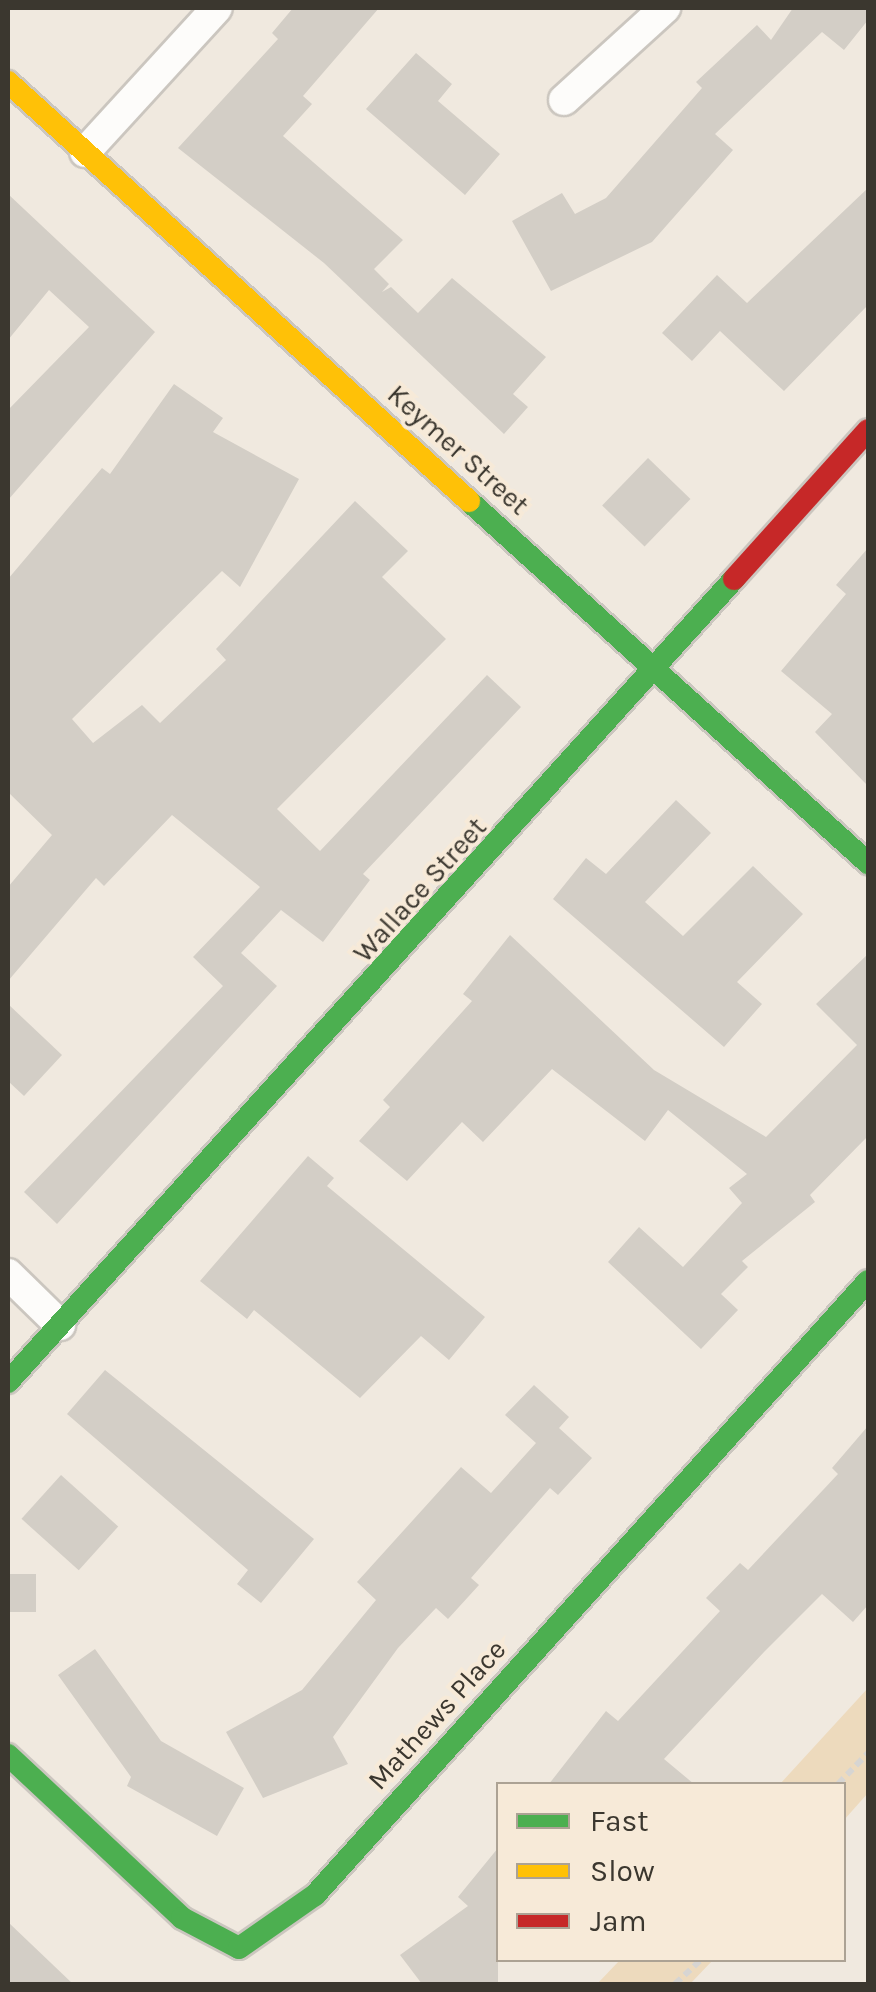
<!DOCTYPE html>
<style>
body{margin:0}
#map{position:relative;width:876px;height:1992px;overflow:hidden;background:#f0e9df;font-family:Karla,sans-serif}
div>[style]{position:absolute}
.green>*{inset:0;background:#eddabd}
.building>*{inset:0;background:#d3cec6;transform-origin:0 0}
.path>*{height:6px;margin-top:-3px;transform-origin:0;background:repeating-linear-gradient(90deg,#d7d5d2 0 8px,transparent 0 13px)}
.roads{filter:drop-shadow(2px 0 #cbc6bf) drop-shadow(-2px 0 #cbc6bf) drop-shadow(0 2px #cbc6bf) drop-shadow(0 -2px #cbc6bf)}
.street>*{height:30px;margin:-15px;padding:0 15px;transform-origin:15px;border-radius:15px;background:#fdfcfa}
.fast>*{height:22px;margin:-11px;padding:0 11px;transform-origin:11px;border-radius:11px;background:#4caf50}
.slow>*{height:22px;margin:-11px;padding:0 11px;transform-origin:11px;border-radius:11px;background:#ffc107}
.jam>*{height:22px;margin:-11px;padding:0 11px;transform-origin:11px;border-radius:11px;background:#c62828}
span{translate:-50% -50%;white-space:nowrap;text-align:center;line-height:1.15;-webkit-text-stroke:8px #f7ead8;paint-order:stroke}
.street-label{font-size:28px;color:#3b372f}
.frame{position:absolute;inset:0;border:10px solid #3b372f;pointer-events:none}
.legend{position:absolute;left:496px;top:1782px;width:350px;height:180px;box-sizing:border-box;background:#f7ead8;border:2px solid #aca294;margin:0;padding:12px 18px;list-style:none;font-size:30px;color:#3b372f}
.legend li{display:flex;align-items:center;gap:20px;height:50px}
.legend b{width:50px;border:2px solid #aca294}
</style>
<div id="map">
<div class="green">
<i style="clip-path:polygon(868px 1688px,868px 1793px,844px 1820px,844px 1784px,780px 1784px)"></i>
<i style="clip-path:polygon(620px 1960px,713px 1960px,690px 1984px,597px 1984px)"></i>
</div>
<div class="building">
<i style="clip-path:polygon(293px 8px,379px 8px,303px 96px,312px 104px,283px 136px,403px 240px,374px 269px,389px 284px,382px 292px,391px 287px,418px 313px,452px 278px,546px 357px,513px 394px,528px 407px,504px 434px,324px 263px,178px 148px,278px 39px,272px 33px)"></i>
<i style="clip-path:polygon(793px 8px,868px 8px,868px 20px,844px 50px,822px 32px,715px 134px,733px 150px,652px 242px,551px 291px,512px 221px,562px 193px,575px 214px,606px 198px,702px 88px,696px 82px,757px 25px,771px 40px)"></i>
<i style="clip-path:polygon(416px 53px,452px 84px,438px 101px,500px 154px,465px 195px,366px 109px)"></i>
<i style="clip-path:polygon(868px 188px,868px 305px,784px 391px,720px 331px,692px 361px,662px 333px,717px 275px,747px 303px)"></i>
<i style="clip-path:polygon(8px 194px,155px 332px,8px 500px,8px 410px,89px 327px,49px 290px,8px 340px)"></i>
<i style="clip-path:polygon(174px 384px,223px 418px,213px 432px,299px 479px,240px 587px,222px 571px,72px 719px,93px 743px,142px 705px,160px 723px,226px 660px,216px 649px,355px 501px,408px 551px,382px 577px,446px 639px,277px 809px,320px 851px,487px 675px,521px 707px,363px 874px,370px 880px,323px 942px,281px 910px,241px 953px,277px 986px,57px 1224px,24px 1192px,223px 986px,193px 957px,260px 887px,172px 815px,104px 886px,96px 878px,8px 981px,8px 887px,52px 835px,8px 792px,8px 579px,102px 468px,110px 474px)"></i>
<i style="left:648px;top:458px;width:59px;height:66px;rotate:44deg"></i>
<i style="clip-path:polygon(868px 548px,868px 786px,815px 732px,832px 714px,781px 671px,846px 594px,836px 585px)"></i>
<i style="clip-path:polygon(676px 800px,711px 833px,645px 902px,683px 936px,753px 866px,803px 914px,737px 982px,762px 1004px,724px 1047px,553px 899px,586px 858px,606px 874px)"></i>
<i style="clip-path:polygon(510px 935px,654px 1070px,766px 1137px,857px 1045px,816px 1004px,868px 954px,868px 1136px,810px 1195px,815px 1202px,742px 1261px,748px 1267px,721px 1294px,738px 1310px,701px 1349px,608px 1262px,639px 1227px,683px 1267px,742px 1203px,729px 1188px,747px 1174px,668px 1110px,645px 1141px,552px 1069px,483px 1142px,462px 1122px,407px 1181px,359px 1141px,390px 1107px,383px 1100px,472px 1001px,463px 994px)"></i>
<i style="clip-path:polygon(8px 1004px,62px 1055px,24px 1096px,8px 1081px)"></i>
<i style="clip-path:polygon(308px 1156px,334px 1178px,327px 1186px,485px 1317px,449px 1360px,421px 1336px,360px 1398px,254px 1310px,247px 1319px,200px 1281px)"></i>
<i style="clip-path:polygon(105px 1370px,314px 1539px,261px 1603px,237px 1584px,248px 1570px,67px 1414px)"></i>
<i style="clip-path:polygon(534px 1385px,569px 1417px,559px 1428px,592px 1458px,558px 1495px,550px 1488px,471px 1578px,479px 1585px,448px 1619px,436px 1608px,398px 1648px,333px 1737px,348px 1764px,263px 1798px,226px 1732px,302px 1690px,376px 1600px,357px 1582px,461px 1467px,491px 1493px,536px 1443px,505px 1415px)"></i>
<i style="clip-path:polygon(868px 1426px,868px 1605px,853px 1622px,822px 1594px,764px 1652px,664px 1759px,694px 1784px,549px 1784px,606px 1711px,618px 1721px,720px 1611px,706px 1598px,740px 1563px,748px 1570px,838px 1474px,832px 1468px)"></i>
<i style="left:61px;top:1475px;width:77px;height:59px;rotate:42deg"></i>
<i style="left:8px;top:1574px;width:28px;height:38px"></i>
<i style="clip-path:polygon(95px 1649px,161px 1741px,244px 1788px,217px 1836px,127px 1786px,131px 1777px,58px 1675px)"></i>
<i style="clip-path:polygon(498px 1848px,498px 1984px,422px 1984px,400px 1955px,468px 1906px,458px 1897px)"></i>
<i style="clip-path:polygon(8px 1922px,73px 1984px,8px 1984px)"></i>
</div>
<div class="path">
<i style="left:838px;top:1784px;width:43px;rotate:-45.9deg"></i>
<i style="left:675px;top:1984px;width:35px;rotate:-43deg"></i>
</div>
<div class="roads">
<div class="street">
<i style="left:564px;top:100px;width:137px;rotate:-42.3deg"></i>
<i style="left:85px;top:152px;width:195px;rotate:-47.5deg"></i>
<i style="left:8px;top:1274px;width:73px;rotate:44.4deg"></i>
</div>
<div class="fast">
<i style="left:469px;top:501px;width:539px;rotate:42.22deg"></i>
<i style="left:8px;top:1382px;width:1083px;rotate:-47.88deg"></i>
<i style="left:8px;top:1755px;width:238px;rotate:43.1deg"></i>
<i style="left:182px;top:1918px;width:64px;rotate:27.8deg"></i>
<i style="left:239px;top:1948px;width:93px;rotate:-34.9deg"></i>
<i style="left:315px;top:1895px;width:826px;rotate:-47.99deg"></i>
</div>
<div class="slow">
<i style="left:8px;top:82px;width:623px;rotate:42.27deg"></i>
</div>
<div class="jam">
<i style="left:734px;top:579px;width:200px;rotate:-48deg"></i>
</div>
</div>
<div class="street-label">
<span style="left:458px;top:450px;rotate:42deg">Keymer Street</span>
<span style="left:420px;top:890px;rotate:-48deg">Wallace Street</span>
<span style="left:437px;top:1715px;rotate:-48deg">Mathews Place</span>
</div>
<div class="frame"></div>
<ul class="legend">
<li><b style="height:12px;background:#4caf50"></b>Fast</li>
<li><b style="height:12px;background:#ffc107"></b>Slow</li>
<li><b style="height:12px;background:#c62828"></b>Jam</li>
</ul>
</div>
